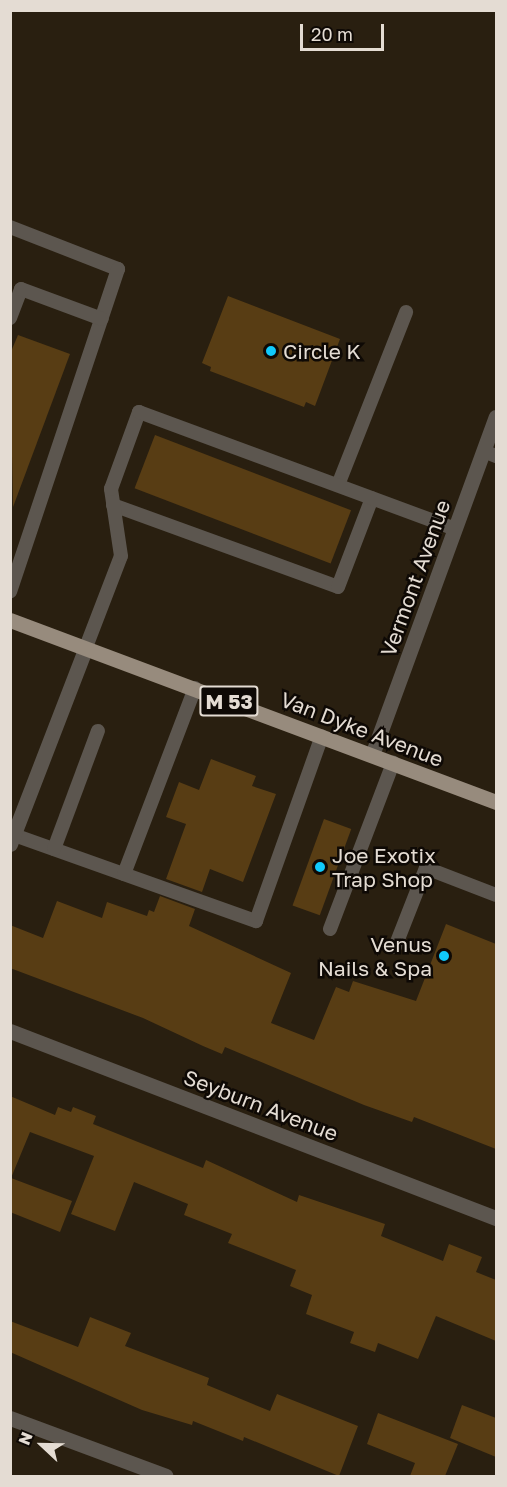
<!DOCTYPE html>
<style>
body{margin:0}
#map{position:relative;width:507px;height:1487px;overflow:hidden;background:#291f10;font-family:"Golos Text",sans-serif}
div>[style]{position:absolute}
.building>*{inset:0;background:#583d14;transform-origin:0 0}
.service>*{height:14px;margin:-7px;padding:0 7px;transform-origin:7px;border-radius:7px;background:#5c564f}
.minor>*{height:15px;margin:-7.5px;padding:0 7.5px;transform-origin:7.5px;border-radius:7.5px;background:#5c564f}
.primary>*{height:15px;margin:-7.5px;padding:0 7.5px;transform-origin:7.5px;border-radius:7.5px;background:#978b7d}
.dots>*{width:16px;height:16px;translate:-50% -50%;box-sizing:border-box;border:3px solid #0e0905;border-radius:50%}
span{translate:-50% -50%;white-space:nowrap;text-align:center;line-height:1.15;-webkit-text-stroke:5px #0e0905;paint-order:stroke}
.shield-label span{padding:2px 4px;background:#0e0905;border:2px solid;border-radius:4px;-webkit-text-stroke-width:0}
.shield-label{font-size:20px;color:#e4dcd3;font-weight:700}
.poi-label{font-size:21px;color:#e4dcd3}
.left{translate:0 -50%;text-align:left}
.right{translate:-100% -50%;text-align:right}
.street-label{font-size:21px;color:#e4dcd3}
.frame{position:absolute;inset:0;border:12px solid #e4dcd3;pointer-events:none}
.north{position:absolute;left:12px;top:1415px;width:60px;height:60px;-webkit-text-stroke:4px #0e0905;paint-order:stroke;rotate:292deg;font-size:16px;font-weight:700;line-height:24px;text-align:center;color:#e4dcd3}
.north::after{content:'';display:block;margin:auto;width:21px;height:27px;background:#e4dcd3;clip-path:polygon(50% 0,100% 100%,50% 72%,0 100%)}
.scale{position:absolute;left:300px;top:24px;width:84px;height:27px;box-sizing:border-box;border:3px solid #e4dcd3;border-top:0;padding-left:8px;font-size:18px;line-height:21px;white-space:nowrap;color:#e4dcd3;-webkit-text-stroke:4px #0e0905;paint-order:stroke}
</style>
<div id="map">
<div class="building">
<i style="clip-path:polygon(228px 296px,340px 339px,315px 406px,306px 402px,304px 407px,210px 371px,211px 367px,202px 363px)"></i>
<i style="clip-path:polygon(18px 335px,70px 354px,13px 507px,10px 354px)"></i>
<i style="left:155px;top:435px;width:210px;height:57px;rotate:21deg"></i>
<i style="clip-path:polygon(211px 759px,256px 776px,252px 786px,276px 794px,243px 882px,210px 869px,202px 892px,166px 879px,186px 824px,166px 817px,179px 782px,199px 790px)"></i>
<i style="left:324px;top:819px;width:29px;height:92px;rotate:20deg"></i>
<i style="clip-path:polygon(160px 896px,195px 909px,189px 926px,291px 973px,271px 1023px,314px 1040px,336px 987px,349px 992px,353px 981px,416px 1001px,446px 924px,496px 944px,496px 1149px,414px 1117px,412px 1122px,364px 1105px,225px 1047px,222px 1054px,203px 1046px,143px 1018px,10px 968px,10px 925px,43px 938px,57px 901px,102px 918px,107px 902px,147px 916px,149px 910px,154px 912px)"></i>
<i style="clip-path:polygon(10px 1096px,55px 1115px,58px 1107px,71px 1112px,73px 1107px,96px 1116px,93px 1124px,203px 1168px,206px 1160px,297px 1202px,299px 1195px,385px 1224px,381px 1236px,443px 1261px,449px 1244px,482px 1257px,476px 1272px,496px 1280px,496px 1341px,436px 1316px,418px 1359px,378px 1343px,375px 1352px,350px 1343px,354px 1332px,306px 1314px,312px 1295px,290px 1286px,296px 1270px,228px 1243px,232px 1234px,184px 1215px,188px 1204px,134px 1182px,115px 1231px,71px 1214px,94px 1156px,30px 1132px,11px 1178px,72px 1201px,60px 1232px,10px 1212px)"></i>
<i style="clip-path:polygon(90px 1317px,131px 1333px,125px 1346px,209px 1378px,207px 1385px,270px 1411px,277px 1394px,358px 1426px,339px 1476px,244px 1437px,243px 1441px,193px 1421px,192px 1425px,142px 1410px,10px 1352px,10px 1321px,78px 1347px)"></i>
<i style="clip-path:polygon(462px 1405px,496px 1418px,496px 1457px,450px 1438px)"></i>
<i style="clip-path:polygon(378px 1413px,458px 1444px,445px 1476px,410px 1476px,415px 1463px,367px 1444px)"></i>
</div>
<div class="service">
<i style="left:10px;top:227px;width:116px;rotate:21.3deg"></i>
<i style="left:118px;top:269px;width:340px;rotate:108.5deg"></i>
<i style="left:10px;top:318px;width:31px;rotate:-69deg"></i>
<i style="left:21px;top:289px;width:86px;rotate:20.3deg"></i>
<i style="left:484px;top:451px;width:13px;rotate:23deg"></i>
<i style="left:338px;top:485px;width:186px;rotate:-68.5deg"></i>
<i style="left:113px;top:505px;width:239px;rotate:20deg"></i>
<i style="left:338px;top:587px;width:95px;rotate:-69.1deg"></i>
<i style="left:86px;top:647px;width:97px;rotate:-69deg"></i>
<i style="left:121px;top:556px;width:68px;rotate:-98.5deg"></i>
<i style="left:111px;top:489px;width:82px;rotate:-70deg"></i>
<i style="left:139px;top:412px;width:337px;rotate:20.3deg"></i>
<i style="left:14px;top:835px;width:257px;rotate:19.6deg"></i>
<i style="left:256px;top:921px;width:196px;rotate:-70.4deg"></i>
<i style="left:54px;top:849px;width:126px;rotate:-69.6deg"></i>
<i style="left:124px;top:874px;width:199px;rotate:-69.1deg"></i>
<i style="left:330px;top:929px;width:178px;rotate:-69.2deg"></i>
<i style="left:395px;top:947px;width:85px;rotate:-68.6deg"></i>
<i style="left:426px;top:868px;width:75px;rotate:21.1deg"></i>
</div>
<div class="minor">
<i style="left:372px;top:755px;width:360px;rotate:-69.9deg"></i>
<i style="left:10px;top:844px;width:211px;rotate:-68.9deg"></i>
<i style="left:10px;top:1031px;width:521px;rotate:21.05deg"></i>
<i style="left:10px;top:1418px;width:166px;rotate:20.4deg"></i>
</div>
<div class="primary">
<i style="left:10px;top:620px;width:519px;rotate:20.53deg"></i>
</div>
<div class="dots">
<i style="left:271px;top:351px;background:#11cafb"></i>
<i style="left:320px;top:867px;background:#11cafb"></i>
<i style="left:444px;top:956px;background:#11cafb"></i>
</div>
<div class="shield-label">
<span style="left:229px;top:701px">M 53</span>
</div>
<div class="poi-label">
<span class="left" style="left:283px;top:351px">Circle K</span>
<span class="left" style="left:332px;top:867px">Joe Exotix<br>Trap Shop</span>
<span class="right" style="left:432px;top:956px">Venus<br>Nails &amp; Spa</span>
</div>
<div class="street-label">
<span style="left:415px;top:578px;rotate:-70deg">Vermont Avenue</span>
<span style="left:362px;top:729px;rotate:21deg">Van Dyke Avenue</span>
<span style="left:261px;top:1105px;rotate:21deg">Seyburn Avenue</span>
</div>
<div class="frame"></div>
<div class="north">N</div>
<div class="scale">20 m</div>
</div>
